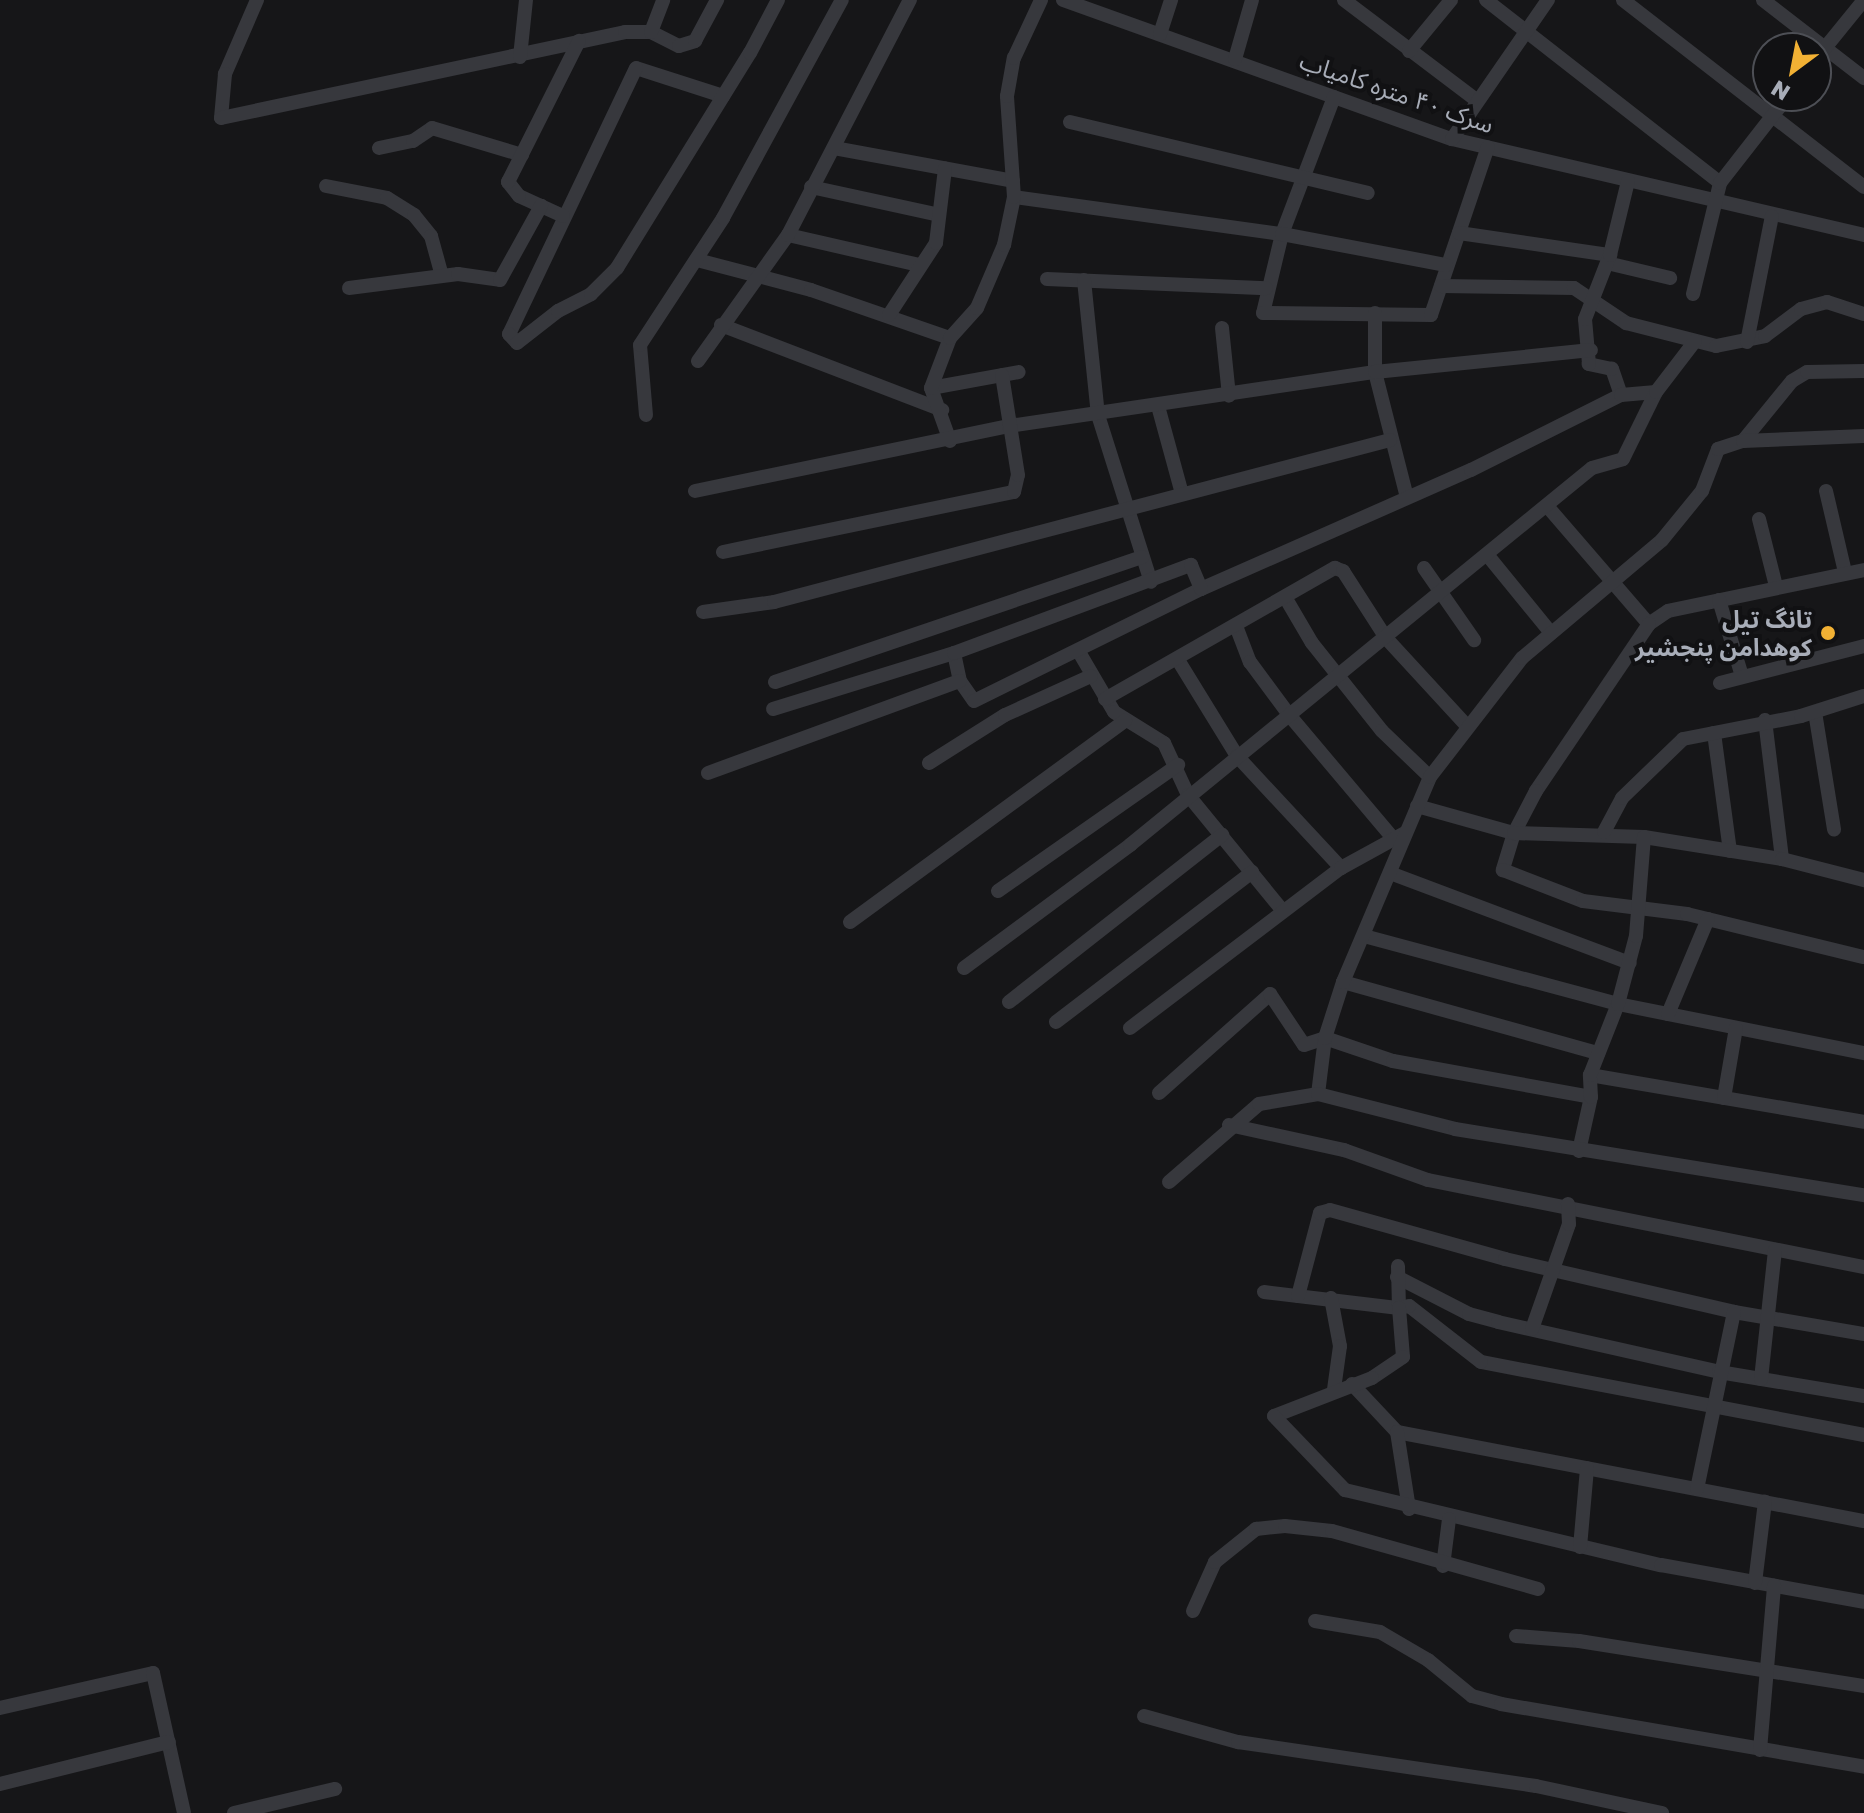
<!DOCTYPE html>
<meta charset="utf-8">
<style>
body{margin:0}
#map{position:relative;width:1864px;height:1813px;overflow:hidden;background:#161618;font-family:"Golos Text","Noto Sans Arabic",sans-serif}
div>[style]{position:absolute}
.minor>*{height:14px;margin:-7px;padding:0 7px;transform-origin:7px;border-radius:7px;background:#37383d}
.dots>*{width:22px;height:22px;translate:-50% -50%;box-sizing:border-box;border:4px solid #111113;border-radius:50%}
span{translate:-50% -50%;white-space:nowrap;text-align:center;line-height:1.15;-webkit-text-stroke:8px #111113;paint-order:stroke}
.street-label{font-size:24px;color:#a8adb8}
.poi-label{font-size:24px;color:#a8adb8;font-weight:700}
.right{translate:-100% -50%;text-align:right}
.north{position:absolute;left:1752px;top:32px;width:80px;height:80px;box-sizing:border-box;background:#111113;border:2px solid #4d4f55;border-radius:50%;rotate:212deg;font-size:22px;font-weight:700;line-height:32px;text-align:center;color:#a8adb8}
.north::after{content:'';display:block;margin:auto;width:28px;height:36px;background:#f2b134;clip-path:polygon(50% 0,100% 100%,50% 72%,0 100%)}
</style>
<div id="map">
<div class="minor">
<i style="left:257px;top:0;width:81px;rotate:113.4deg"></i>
<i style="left:225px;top:74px;width:44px;rotate:95.2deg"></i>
<i style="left:221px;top:118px;width:413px;rotate:-12deg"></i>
<i style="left:625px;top:32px;width:26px"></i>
<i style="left:651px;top:32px;width:31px;rotate:27deg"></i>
<i style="left:679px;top:46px;width:17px;rotate:-17deg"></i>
<i style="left:695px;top:41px;width:47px;rotate:-61.8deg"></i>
<i style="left:1063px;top:0;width:413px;rotate:19.7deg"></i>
<i style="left:1452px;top:139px;width:423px;rotate:13.1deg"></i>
<i style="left:1344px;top:0;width:166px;rotate:37.1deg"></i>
<i style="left:1486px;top:0;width:297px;rotate:38deg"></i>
<i style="left:1623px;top:0;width:305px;rotate:37.8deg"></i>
<i style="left:1763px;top:0;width:128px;rotate:37.7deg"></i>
<i style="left:651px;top:32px;width:34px;rotate:-69deg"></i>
<i style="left:1160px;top:34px;width:36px;rotate:-72deg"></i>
<i style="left:1409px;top:51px;width:66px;rotate:-50.5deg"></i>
<i style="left:520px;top:57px;width:57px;rotate:-84deg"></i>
<i style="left:1235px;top:59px;width:61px;rotate:-73.9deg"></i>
<i style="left:1816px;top:59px;width:76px;rotate:-50.9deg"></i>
<i style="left:723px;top:96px;width:91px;rotate:-162.2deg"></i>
<i style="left:636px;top:68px;width:295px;rotate:115.5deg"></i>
<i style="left:509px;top:334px;width:12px;rotate:48deg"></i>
<i style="left:517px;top:343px;width:52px;rotate:-38deg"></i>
<i style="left:558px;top:311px;width:37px;rotate:-27deg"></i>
<i style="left:591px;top:294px;width:37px;rotate:-45deg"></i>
<i style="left:617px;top:268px;width:253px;rotate:-58.3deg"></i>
<i style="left:750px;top:53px;width:60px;rotate:-62.2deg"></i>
<i style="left:1334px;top:97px;width:147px;rotate:110.8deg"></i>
<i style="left:1282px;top:234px;width:81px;rotate:103.5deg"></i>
<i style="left:1263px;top:313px;width:168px;rotate:0.7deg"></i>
<i style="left:1431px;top:315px;width:177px;rotate:-71.3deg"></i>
<i style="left:1070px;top:122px;width:306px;rotate:13.4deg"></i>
<i style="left:1452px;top:139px;width:169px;rotate:-55.4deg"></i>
<i style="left:379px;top:148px;width:35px;rotate:-12deg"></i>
<i style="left:413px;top:141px;width:23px;rotate:-34deg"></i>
<i style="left:432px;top:128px;width:94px;rotate:16.7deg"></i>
<i style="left:834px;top:148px;width:182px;rotate:10.4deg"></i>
<i style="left:326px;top:186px;width:62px;rotate:11.1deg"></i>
<i style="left:387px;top:198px;width:32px;rotate:32deg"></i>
<i style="left:414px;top:215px;width:27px;rotate:51deg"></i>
<i style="left:431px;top:236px;width:41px;rotate:74.6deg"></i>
<i style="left:811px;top:187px;width:131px;rotate:12.3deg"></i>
<i style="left:1014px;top:197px;width:271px;rotate:7.9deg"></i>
<i style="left:1282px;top:234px;width:167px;rotate:10.7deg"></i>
<i style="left:563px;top:216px;width:48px;rotate:-155.6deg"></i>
<i style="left:519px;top:196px;width:18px;rotate:-128deg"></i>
<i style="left:508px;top:182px;width:158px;rotate:-63.3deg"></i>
<i style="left:1459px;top:233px;width:153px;rotate:8.3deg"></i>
<i style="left:788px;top:235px;width:134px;rotate:12.9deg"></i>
<i style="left:697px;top:260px;width:118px;rotate:14.7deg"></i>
<i style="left:811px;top:290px;width:147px;rotate:19.1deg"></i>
<i style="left:1607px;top:263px;width:65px;rotate:13.4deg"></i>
<i style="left:1047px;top:279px;width:219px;rotate:2.4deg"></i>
<i style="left:1084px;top:280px;width:136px;rotate:84.1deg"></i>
<i style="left:1098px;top:415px;width:175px;rotate:72.4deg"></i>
<i style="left:1441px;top:286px;width:133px;rotate:0.9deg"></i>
<i style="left:1574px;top:288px;width:63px;rotate:33.9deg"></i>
<i style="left:1626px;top:323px;width:93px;rotate:14.3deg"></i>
<i style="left:1716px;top:346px;width:50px;rotate:-11.5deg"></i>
<i style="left:1765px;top:336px;width:45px;rotate:-36.9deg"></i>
<i style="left:1801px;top:309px;width:27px;rotate:-15deg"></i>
<i style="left:1827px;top:302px;width:39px;rotate:18deg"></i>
<i style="left:349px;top:288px;width:110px;rotate:-7.3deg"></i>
<i style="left:458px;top:274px;width:42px;rotate:8.1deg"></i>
<i style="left:500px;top:280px;width:85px;rotate:-61deg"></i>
<i style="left:1693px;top:294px;width:114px;rotate:-76.3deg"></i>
<i style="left:1720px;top:183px;width:110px;rotate:-52deg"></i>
<i style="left:1375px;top:313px;width:59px;rotate:90deg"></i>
<i style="left:1375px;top:372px;width:126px;rotate:75.7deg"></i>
<i style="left:889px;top:315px;width:86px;rotate:-56.9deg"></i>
<i style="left:936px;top:243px;width:75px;rotate:-83.1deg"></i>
<i style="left:721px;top:325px;width:237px;rotate:21deg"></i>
<i style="left:1222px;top:328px;width:68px;rotate:84.1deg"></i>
<i style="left:1747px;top:342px;width:128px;rotate:-78.8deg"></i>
<i style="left:698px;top:361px;width:155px;rotate:-54.5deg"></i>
<i style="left:788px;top:235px;width:265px;rotate:-62.6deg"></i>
<i style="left:931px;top:388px;width:89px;rotate:-10.3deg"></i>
<i style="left:1621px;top:395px;width:28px;rotate:-109deg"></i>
<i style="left:1612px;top:369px;width:24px;rotate:-168deg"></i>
<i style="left:1589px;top:364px;width:45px;rotate:-95.1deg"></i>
<i style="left:1585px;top:319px;width:69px;rotate:-68.7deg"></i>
<i style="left:1610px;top:255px;width:76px;rotate:-76.3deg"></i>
<i style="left:1158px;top:406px;width:91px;rotate:74.7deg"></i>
<i style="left:646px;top:415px;width:70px;rotate:-94.9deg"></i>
<i style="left:640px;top:345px;width:152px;rotate:-56.8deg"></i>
<i style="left:723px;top:218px;width:248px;rotate:-61.4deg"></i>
<i style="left:950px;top:441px;width:56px;rotate:-109.7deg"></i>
<i style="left:931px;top:388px;width:53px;rotate:-69.2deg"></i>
<i style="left:950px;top:338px;width:40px;rotate:-48deg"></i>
<i style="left:977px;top:308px;width:69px;rotate:-66.8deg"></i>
<i style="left:1004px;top:245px;width:49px;rotate:-78.2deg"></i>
<i style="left:1014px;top:197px;width:101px;rotate:-94deg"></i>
<i style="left:1007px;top:96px;width:39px;rotate:-80deg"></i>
<i style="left:1014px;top:58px;width:64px;rotate:-65deg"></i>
<i style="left:1743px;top:441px;width:77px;rotate:-50.8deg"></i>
<i style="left:1792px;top:381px;width:17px;rotate:-31deg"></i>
<i style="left:1807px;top:372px;width:57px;rotate:-1deg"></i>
<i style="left:695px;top:491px;width:321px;rotate:-11.7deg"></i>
<i style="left:1009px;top:426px;width:370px;rotate:-8.4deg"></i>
<i style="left:1375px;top:372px;width:217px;rotate:-5.8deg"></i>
<i style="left:1826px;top:491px;width:83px;rotate:76.8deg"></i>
<i style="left:1547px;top:506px;width:156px;rotate:49.2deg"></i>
<i style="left:1759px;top:519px;width:69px;rotate:75.8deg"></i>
<i style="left:723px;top:552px;width:297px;rotate:-11.7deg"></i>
<i style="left:1014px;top:492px;width:17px;rotate:-77deg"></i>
<i style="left:1018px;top:475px;width:101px;rotate:-99.1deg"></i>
<i style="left:1489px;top:557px;width:98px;rotate:50.8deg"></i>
<i style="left:1424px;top:568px;width:88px;rotate:55.2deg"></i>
<i style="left:1864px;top:570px;width:200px;rotate:168.2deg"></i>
<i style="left:1668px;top:611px;width:23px;rotate:146deg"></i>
<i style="left:1649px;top:624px;width:202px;rotate:124.1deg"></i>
<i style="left:1536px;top:791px;width:47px;rotate:117.6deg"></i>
<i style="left:1514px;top:833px;width:39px;rotate:107deg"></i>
<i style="left:1503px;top:870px;width:86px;rotate:21.2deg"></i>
<i style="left:1583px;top:901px;width:105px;rotate:7.1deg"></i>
<i style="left:1687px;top:914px;width:182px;rotate:13.7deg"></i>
<i style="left:1285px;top:597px;width:53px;rotate:59.6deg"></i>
<i style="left:1312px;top:643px;width:112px;rotate:51.5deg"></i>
<i style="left:1382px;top:731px;width:66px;rotate:43.8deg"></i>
<i style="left:1719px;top:600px;width:79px;rotate:73.2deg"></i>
<i style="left:703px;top:612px;width:72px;rotate:-8deg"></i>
<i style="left:774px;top:602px;width:637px;rotate:-14.73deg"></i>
<i style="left:1236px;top:626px;width:39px;rotate:69deg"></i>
<i style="left:1250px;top:662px;width:67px;rotate:53.5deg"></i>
<i style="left:1290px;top:716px;width:158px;rotate:49.9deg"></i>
<i style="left:1079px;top:652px;width:69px;rotate:59.7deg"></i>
<i style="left:1114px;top:712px;width:59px;rotate:31.8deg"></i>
<i style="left:1164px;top:743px;width:57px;rotate:65.2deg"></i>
<i style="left:1188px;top:795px;width:150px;rotate:50.7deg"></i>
<i style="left:954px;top:653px;width:29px;rotate:78deg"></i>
<i style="left:960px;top:681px;width:24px;rotate:55deg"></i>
<i style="left:974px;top:701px;width:253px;rotate:-26.3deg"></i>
<i style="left:1201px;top:589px;width:295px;rotate:-23.8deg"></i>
<i style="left:1471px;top:470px;width:168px;rotate:-26.6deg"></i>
<i style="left:1621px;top:395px;width:35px;rotate:-5deg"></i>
<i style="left:1178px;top:660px;width:113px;rotate:58.4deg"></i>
<i style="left:1237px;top:756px;width:153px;rotate:47.1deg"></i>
<i style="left:775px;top:682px;width:388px;rotate:-18.8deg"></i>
<i style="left:1720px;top:683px;width:149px;rotate:-14.4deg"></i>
<i style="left:1105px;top:699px;width:265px;rotate:-29.7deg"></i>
<i style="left:1335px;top:568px;width:9px;rotate:21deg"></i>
<i style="left:1343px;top:571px;width:80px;rotate:57.3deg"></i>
<i style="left:1386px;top:638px;width:120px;rotate:47.4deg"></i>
<i style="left:773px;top:709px;width:189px;rotate:-17.2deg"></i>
<i style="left:954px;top:653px;width:253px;rotate:-20.4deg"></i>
<i style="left:1191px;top:565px;width:26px;rotate:67deg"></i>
<i style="left:1815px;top:712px;width:119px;rotate:80.8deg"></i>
<i style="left:1765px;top:720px;width:140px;rotate:83deg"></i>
<i style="left:1714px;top:733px;width:119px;rotate:82.3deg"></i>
<i style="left:929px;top:763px;width:90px;rotate:-32.3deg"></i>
<i style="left:1005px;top:715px;width:94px;rotate:-24.4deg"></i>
<i style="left:708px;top:773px;width:268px;rotate:-20.1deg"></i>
<i style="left:1417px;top:806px;width:101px;rotate:15.6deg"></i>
<i style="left:1514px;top:833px;width:130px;rotate:1.8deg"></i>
<i style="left:1644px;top:837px;width:140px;rotate:9.1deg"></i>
<i style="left:1782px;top:859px;width:85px;rotate:14.4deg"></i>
<i style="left:1604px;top:832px;width:38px;rotate:-62deg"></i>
<i style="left:1622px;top:798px;width:85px;rotate:-44deg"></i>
<i style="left:1683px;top:739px;width:120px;rotate:-11deg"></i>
<i style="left:1801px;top:716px;width:66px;rotate:-17.6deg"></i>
<i style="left:1390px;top:873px;width:256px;rotate:20.6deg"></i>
<i style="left:998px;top:891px;width:220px;rotate:-35deg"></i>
<i style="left:850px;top:922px;width:341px;rotate:-36.2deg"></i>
<i style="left:1364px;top:936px;width:263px;rotate:15deg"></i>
<i style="left:1618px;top:1004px;width:251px;rotate:11.3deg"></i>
<i style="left:964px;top:968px;width:207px;rotate:-36.5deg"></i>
<i style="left:1130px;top:845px;width:596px;rotate:-39.22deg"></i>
<i style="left:1592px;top:468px;width:32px;rotate:-16deg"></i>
<i style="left:1623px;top:459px;width:75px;rotate:-63.8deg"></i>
<i style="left:1656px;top:392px;width:64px;rotate:-52.6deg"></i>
<i style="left:1343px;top:982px;width:265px;rotate:15.6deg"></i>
<i style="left:1009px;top:1002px;width:271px;rotate:-38.1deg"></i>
<i style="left:1668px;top:1014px;width:103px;rotate:-67.2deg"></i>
<i style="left:1056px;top:1022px;width:247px;rotate:-37.4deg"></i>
<i style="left:1130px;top:1028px;width:265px;rotate:-37.2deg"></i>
<i style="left:1341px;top:868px;width:73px;rotate:-28.7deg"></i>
<i style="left:1590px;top:1075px;width:278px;rotate:9.7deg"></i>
<i style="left:1159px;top:1093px;width:149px;rotate:-41.7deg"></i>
<i style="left:1270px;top:994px;width:61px;rotate:56.3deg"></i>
<i style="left:1304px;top:1045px;width:22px;rotate:-18deg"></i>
<i style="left:1325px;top:1038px;width:72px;rotate:18.7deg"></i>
<i style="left:1393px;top:1061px;width:201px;rotate:10.3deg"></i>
<i style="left:1318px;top:1094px;width:56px;rotate:-82.9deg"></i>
<i style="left:1325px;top:1038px;width:59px;rotate:-72.2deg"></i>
<i style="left:1343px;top:982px;width:223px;rotate:-67deg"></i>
<i style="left:1430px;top:777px;width:150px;rotate:-52.3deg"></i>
<i style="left:1522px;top:658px;width:183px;rotate:-40.1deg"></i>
<i style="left:1662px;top:540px;width:63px;rotate:-50.8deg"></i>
<i style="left:1702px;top:491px;width:45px;rotate:-69.1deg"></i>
<i style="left:1718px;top:449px;width:26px;rotate:-18deg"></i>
<i style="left:1743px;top:441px;width:121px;rotate:-2.4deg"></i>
<i style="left:1724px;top:1098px;width:71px;rotate:-80.3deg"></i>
<i style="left:1229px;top:1125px;width:118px;rotate:12.3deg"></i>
<i style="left:1344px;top:1150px;width:89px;rotate:19.7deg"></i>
<i style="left:1428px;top:1180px;width:445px;rotate:11.3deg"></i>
<i style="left:1579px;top:1151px;width:55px;rotate:-77.5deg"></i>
<i style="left:1591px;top:1097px;width:22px;rotate:-93deg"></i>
<i style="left:1590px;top:1075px;width:76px;rotate:-68.5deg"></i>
<i style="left:1618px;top:1004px;width:70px;rotate:-75.2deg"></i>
<i style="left:1636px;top:936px;width:99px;rotate:-85.4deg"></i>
<i style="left:1169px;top:1182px;width:119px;rotate:-40.9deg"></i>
<i style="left:1259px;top:1104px;width:60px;rotate:-9.6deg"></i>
<i style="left:1318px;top:1094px;width:141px;rotate:14.3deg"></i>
<i style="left:1455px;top:1129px;width:414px;rotate:9.2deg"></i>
<i style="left:1397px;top:1277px;width:81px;rotate:27.2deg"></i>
<i style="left:1469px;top:1314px;width:30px;rotate:15deg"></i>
<i style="left:1498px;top:1322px;width:227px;rotate:12.7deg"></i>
<i style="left:1719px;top:1372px;width:147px;rotate:9.4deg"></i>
<i style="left:1264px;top:1292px;width:136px;rotate:6.8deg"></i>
<i style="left:1399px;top:1308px;width:42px;rotate:-91.4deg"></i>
<i style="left:1298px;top:1296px;width:86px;rotate:-75.2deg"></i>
<i style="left:1320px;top:1213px;width:10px;rotate:-17deg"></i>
<i style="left:1330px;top:1210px;width:182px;rotate:15.6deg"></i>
<i style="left:1505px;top:1259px;width:235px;rotate:13deg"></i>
<i style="left:1734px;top:1312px;width:132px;rotate:9.6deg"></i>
<i style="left:1331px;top:1298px;width:49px;rotate:79.4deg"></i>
<i style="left:1340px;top:1346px;width:43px;rotate:97.9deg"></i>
<i style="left:1532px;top:1329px;width:111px;rotate:-70.6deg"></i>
<i style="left:1569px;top:1224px;width:20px;rotate:-93deg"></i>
<i style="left:1761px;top:1379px;width:130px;rotate:-83.8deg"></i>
<i style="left:1352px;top:1384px;width:66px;rotate:46.8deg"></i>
<i style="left:1397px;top:1432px;width:475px;rotate:10.8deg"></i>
<i style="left:1397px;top:1432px;width:78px;rotate:81.1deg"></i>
<i style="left:1864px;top:1435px;width:390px;rotate:-169.2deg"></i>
<i style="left:1481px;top:1362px;width:91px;rotate:-142.1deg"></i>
<i style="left:1409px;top:1306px;width:10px;rotate:169deg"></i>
<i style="left:1399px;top:1308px;width:49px;rotate:85.3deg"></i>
<i style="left:1403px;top:1357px;width:37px;rotate:146deg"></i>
<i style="left:1372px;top:1378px;width:105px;rotate:158.8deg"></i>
<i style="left:1274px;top:1416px;width:103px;rotate:46.2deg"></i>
<i style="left:1345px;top:1490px;width:325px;rotate:13.4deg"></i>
<i style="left:1661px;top:1565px;width:206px;rotate:10.3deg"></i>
<i style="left:1697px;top:1489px;width:181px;rotate:-78.2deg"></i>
<i style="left:1580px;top:1547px;width:79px;rotate:-84.9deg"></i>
<i style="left:1443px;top:1566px;width:47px;rotate:-82.7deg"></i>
<i style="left:1755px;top:1583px;width:82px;rotate:-83deg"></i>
<i style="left:1193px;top:1611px;width:54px;rotate:-65.8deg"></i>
<i style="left:1215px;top:1562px;width:53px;rotate:-38.8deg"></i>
<i style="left:1256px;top:1529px;width:29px;rotate:-6deg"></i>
<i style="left:1285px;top:1526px;width:47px;rotate:6.1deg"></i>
<i style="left:1332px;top:1531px;width:214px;rotate:15.7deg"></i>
<i style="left:1315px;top:1621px;width:66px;rotate:9.6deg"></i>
<i style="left:1380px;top:1632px;width:56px;rotate:30.3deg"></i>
<i style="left:1428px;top:1660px;width:57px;rotate:39.3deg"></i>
<i style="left:1472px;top:1696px;width:30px;rotate:15deg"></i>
<i style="left:1501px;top:1704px;width:368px;rotate:9.8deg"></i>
<i style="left:1516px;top:1636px;width:63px;rotate:4.5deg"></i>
<i style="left:1579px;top:1641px;width:289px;rotate:9deg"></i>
<i style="left:0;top:1708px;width:157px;rotate:-12.9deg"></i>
<i style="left:153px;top:1673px;width:143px;rotate:77.5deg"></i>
<i style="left:1144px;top:1716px;width:98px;rotate:15.5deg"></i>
<i style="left:1238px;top:1742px;width:301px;rotate:8.4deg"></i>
<i style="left:1536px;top:1786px;width:129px;rotate:12.1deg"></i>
<i style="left:1760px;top:1750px;width:165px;rotate:-85.1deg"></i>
<i style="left:0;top:1784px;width:174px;rotate:-14deg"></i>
<i style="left:234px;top:1813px;width:104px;rotate:-13.4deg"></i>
</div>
<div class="dots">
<i style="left:1828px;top:633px;background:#f2b134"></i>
</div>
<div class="street-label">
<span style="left:1397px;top:92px;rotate:19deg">سرک ۴۰ متره کامیاب</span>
</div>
<div class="poi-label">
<span class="right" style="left:1812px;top:633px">تانگ تیل<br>کوهدامن پنجشیر</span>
</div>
<div class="north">N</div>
</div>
